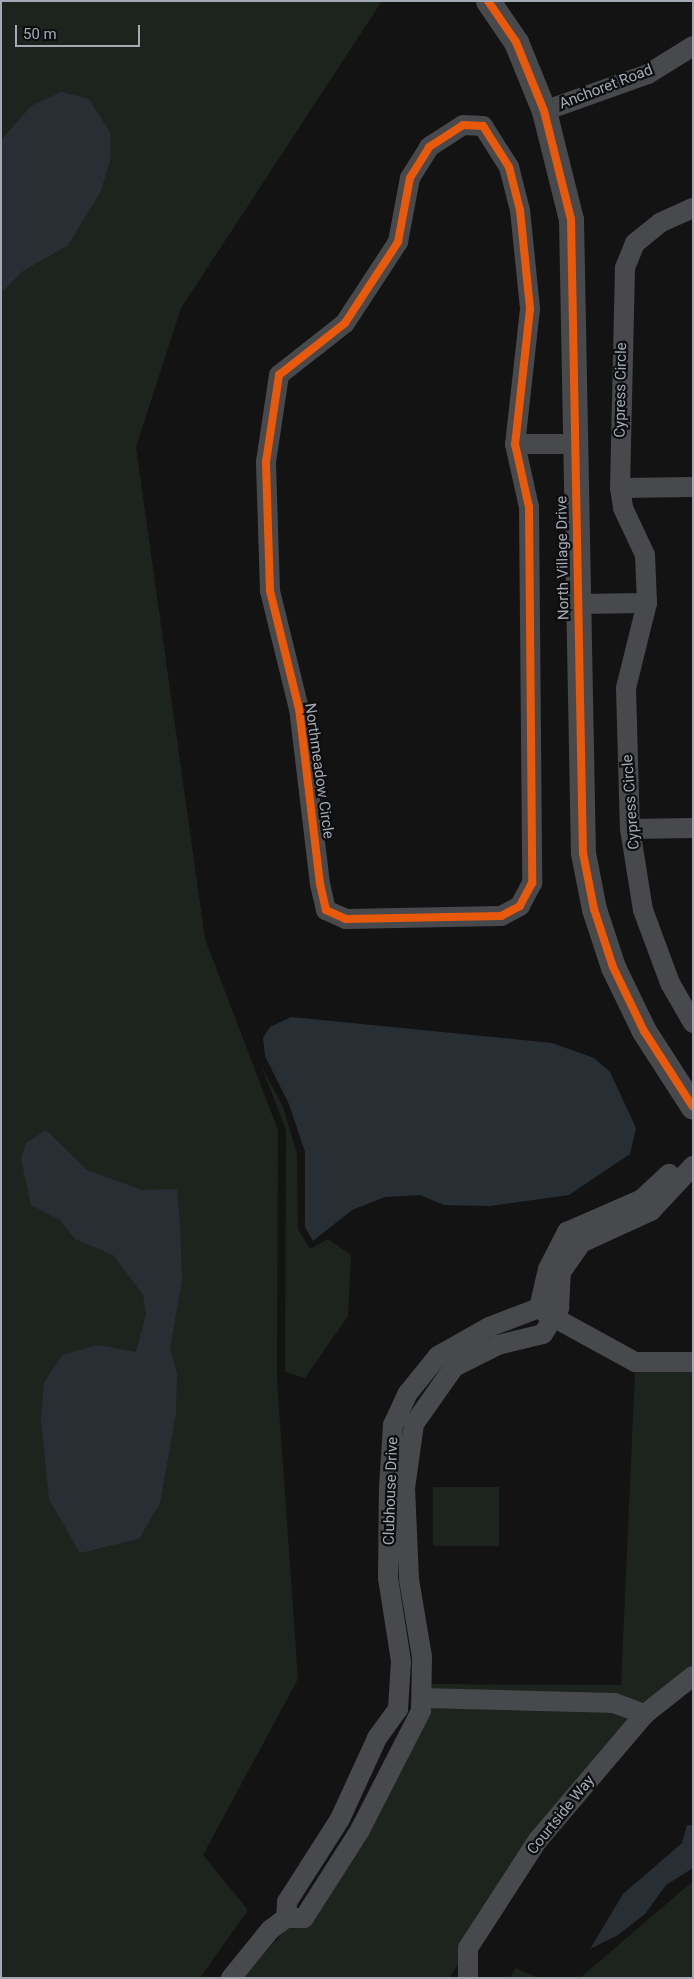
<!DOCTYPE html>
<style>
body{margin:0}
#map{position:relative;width:694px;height:1979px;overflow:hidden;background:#131313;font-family:Roboto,sans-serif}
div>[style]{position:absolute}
.green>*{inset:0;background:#1d241d;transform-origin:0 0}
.water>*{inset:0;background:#272f35}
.minor>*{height:20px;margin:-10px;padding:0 10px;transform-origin:10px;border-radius:10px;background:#47494c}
.tertiary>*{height:25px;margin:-12.5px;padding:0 12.5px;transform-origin:12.5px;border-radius:12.5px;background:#47494c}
.cycleway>*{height:8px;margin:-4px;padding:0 4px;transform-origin:4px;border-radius:4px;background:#e8590c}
span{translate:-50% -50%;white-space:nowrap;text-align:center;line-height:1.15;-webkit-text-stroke:4.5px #0d0e0f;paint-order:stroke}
.street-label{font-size:15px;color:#a4aab5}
.frame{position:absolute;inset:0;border:2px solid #a4aab5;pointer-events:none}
.scale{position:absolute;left:15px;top:25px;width:125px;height:22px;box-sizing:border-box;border:2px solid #a4aab5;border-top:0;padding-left:6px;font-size:15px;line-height:18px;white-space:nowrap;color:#a4aab5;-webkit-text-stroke:4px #0d0e0f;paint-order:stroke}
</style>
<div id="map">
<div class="green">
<i style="clip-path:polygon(1px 1px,382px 1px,181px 308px,136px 447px,205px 939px,278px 1130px,277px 1380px,298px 1679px,203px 1855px,248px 1910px,200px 1978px,1px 1978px)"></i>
<i style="clip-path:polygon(261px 1065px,283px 1107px,297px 1154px,298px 1229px,310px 1249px,328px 1239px,351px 1255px,348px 1316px,305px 1378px,285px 1372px,286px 1130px)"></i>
<i style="clip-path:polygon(635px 1372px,693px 1372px,693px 1664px,644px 1703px,430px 1688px,430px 1684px,621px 1685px)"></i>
<i style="left:433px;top:1487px;width:66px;height:59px"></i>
<i style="clip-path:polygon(430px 1708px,613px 1713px,629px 1719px,449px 1978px,242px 1978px,365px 1842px)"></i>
<i style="clip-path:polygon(693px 1881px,693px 1978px,580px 1978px)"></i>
<i style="clip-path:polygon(516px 1968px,538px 1978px,510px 1978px)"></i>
</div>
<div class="water">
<i style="clip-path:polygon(61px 92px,89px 99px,110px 132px,111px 157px,101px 191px,68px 245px,23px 271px,1px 293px,1px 140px,31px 106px)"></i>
<i style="clip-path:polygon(291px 1017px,552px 1043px,594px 1058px,610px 1072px,636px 1128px,630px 1154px,569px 1195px,490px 1206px,444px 1205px,420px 1195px,385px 1197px,352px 1210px,313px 1241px,305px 1227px,305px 1152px,289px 1104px,265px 1056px,263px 1038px,270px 1027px)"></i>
<i style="clip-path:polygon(46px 1130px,87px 1170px,142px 1190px,177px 1189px,180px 1223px,182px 1280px,170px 1349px,177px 1373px,176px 1413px,160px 1503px,139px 1539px,80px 1553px,49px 1499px,41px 1420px,44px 1383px,62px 1355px,98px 1345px,136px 1352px,146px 1314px,143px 1295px,113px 1255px,75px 1239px,60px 1220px,31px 1205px,21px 1159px,26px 1143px)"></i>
<i style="clip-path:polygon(687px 1825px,693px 1825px,693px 1868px,666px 1885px,645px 1914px,618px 1935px,590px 1949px,623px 1894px,682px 1843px)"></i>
</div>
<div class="minor">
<i style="left:544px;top:111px;width:110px;rotate:-19.6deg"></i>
<i style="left:648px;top:74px;width:53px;rotate:-31.9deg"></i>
<i style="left:463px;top:125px;width:20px;rotate:3deg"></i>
<i style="left:483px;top:126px;width:49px;rotate:57.6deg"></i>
<i style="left:509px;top:167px;width:44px;rotate:75.7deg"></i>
<i style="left:520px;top:210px;width:100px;rotate:84.2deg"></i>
<i style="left:530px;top:309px;width:136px;rotate:96.3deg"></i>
<i style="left:515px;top:444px;width:65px;rotate:77.5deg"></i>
<i style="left:529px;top:507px;width:376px;rotate:89.5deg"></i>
<i style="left:532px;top:883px;width:26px;rotate:118deg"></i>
<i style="left:520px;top:906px;width:21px;rotate:152deg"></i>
<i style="left:501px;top:916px;width:155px;rotate:178.9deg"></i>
<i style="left:346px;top:919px;width:22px;rotate:-156deg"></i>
<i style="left:326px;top:910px;width:27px;rotate:-103deg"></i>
<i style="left:320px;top:884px;width:176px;rotate:-96.8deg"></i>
<i style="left:299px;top:709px;width:122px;rotate:-103.8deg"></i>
<i style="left:270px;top:591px;width:129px;rotate:-91.8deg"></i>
<i style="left:266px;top:462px;width:88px;rotate:-81.5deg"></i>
<i style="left:279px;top:375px;width:84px;rotate:-38.2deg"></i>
<i style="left:345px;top:323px;width:97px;rotate:-56.8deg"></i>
<i style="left:398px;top:242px;width:65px;rotate:-79.4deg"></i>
<i style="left:410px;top:178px;width:36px;rotate:-58deg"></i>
<i style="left:429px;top:147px;width:40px;rotate:-32.9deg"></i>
<i style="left:693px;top:208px;width:36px;rotate:156deg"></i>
<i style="left:660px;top:223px;width:32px;rotate:141deg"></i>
<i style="left:635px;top:243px;width:27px;rotate:112deg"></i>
<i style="left:625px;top:268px;width:220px;rotate:91.3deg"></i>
<i style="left:620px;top:488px;width:20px;rotate:81deg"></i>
<i style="left:623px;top:508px;width:52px;rotate:64.9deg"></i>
<i style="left:645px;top:555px;width:48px;rotate:87.6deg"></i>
<i style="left:647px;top:603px;width:88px;rotate:103.9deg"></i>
<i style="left:626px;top:688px;width:141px;rotate:88.4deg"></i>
<i style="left:630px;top:829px;width:82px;rotate:80.9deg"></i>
<i style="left:643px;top:910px;width:78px;rotate:69.7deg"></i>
<i style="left:670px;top:983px;width:46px;rotate:60.1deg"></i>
<i style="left:515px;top:444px;width:60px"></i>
<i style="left:620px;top:488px;width:73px;rotate:-0.8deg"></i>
<i style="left:577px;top:604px;width:70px;rotate:-0.8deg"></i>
<i style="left:630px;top:829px;width:63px;rotate:-0.9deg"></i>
<i style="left:544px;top:1312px;width:104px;rotate:28.8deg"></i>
<i style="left:635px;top:1362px;width:58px"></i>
<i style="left:422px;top:1698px;width:192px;rotate:1.5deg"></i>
<i style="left:614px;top:1703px;width:33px;rotate:20deg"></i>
<i style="left:286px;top:1918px;width:16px;rotate:-86deg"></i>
<i style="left:287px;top:1902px;width:98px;rotate:-57.4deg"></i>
<i style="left:340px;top:1819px;width:89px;rotate:-65.4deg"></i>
<i style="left:377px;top:1738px;width:36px;rotate:-54deg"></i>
<i style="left:398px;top:1709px;width:48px;rotate:-86.4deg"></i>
<i style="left:401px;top:1661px;width:84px;rotate:-98.9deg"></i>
<i style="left:388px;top:1578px;width:90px;rotate:-89.4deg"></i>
<i style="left:389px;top:1488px;width:63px;rotate:-86.4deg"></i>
<i style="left:393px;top:1425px;width:35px;rotate:-65deg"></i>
<i style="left:408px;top:1393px;width:48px;rotate:-51deg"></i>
<i style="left:438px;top:1356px;width:59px;rotate:-29.6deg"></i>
<i style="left:489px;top:1327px;width:53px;rotate:-20.8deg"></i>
<i style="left:539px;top:1308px;width:40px;rotate:-77deg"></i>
<i style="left:548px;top:1269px;width:42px;rotate:-62.8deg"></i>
<i style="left:567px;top:1232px;width:82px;rotate:-23.7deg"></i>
<i style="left:642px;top:1199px;width:37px;rotate:-43deg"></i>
<i style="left:231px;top:1978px;width:62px;rotate:-50.9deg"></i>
<i style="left:270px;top:1930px;width:20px;rotate:-37deg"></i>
<i style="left:286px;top:1918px;width:18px"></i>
<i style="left:304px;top:1918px;width:104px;rotate:-57.5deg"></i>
<i style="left:360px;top:1830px;width:134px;rotate:-62.9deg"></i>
<i style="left:421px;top:1711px;width:54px;rotate:-88.9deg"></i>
<i style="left:422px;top:1657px;width:79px;rotate:-99.5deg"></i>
<i style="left:409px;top:1579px;width:91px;rotate:-92.5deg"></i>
<i style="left:405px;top:1488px;width:65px;rotate:-82deg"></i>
<i style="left:414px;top:1424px;width:70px;rotate:-54.9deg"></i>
<i style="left:454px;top:1367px;width:49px;rotate:-26.6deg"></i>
<i style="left:498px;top:1345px;width:46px;rotate:-13.7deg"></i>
<i style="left:543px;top:1334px;width:31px;rotate:-58deg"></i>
<i style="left:559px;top:1308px;width:36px;rotate:-87deg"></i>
<i style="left:561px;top:1272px;width:35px;rotate:-55deg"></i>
<i style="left:581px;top:1243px;width:77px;rotate:-24.6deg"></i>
<i style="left:651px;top:1211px;width:62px;rotate:-47deg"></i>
<i style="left:468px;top:1978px;width:30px;rotate:-90deg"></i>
<i style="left:468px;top:1948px;width:129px;rotate:-57.1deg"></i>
<i style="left:538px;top:1840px;width:165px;rotate:-49.7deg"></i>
<i style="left:645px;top:1714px;width:61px;rotate:-38.4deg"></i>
</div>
<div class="tertiary">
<i style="left:488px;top:1px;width:50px;rotate:55.7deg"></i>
<i style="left:516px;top:42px;width:74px;rotate:67.9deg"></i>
<i style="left:544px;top:111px;width:111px;rotate:76deg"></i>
<i style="left:571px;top:219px;width:634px;rotate:88.92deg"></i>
<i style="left:583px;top:853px;width:57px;rotate:78.9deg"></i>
<i style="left:594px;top:909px;width:61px;rotate:71.9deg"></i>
<i style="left:613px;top:967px;width:71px;rotate:64.2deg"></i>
<i style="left:644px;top:1031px;width:90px;rotate:57.2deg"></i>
</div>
<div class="cycleway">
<i style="left:488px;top:1px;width:50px;rotate:55.7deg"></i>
<i style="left:516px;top:42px;width:74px;rotate:67.9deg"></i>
<i style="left:544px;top:111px;width:111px;rotate:76deg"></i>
<i style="left:571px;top:219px;width:634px;rotate:88.92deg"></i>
<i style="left:583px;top:853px;width:57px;rotate:78.9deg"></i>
<i style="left:594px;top:909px;width:61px;rotate:71.9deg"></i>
<i style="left:613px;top:967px;width:71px;rotate:64.2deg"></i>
<i style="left:644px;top:1031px;width:90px;rotate:57.2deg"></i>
<i style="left:463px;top:125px;width:20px;rotate:3deg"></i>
<i style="left:483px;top:126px;width:49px;rotate:57.6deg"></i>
<i style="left:509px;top:167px;width:44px;rotate:75.7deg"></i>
<i style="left:520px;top:210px;width:100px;rotate:84.2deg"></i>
<i style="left:530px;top:309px;width:136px;rotate:96.3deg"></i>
<i style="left:515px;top:444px;width:65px;rotate:77.5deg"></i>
<i style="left:529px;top:507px;width:376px;rotate:89.5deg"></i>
<i style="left:532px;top:883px;width:26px;rotate:118deg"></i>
<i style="left:520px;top:906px;width:21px;rotate:152deg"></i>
<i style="left:501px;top:916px;width:155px;rotate:178.9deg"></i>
<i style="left:346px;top:919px;width:22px;rotate:-156deg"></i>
<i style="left:326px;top:910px;width:27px;rotate:-103deg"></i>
<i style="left:320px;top:884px;width:176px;rotate:-96.8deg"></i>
<i style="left:299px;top:709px;width:122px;rotate:-103.8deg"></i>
<i style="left:270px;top:591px;width:129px;rotate:-91.8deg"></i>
<i style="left:266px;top:462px;width:88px;rotate:-81.5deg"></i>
<i style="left:279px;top:375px;width:84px;rotate:-38.2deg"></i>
<i style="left:345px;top:323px;width:97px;rotate:-56.8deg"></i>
<i style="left:398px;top:242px;width:65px;rotate:-79.4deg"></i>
<i style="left:410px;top:178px;width:36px;rotate:-58deg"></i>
<i style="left:429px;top:147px;width:40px;rotate:-32.9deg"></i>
</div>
<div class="street-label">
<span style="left:606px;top:87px;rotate:-21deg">Anchoret Road</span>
<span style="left:621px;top:390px;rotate:-89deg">Cypress Circle</span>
<span style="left:563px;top:558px;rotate:-91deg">North Village Drive</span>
<span style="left:319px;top:771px;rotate:82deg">Northmeadow Circle</span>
<span style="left:631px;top:802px;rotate:-94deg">Cypress Circle</span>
<span style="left:391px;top:1491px;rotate:-88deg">Clubhouse Drive</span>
<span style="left:561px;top:1815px;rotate:-51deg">Courtside Way</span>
</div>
<div class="frame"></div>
<div class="scale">50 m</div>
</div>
